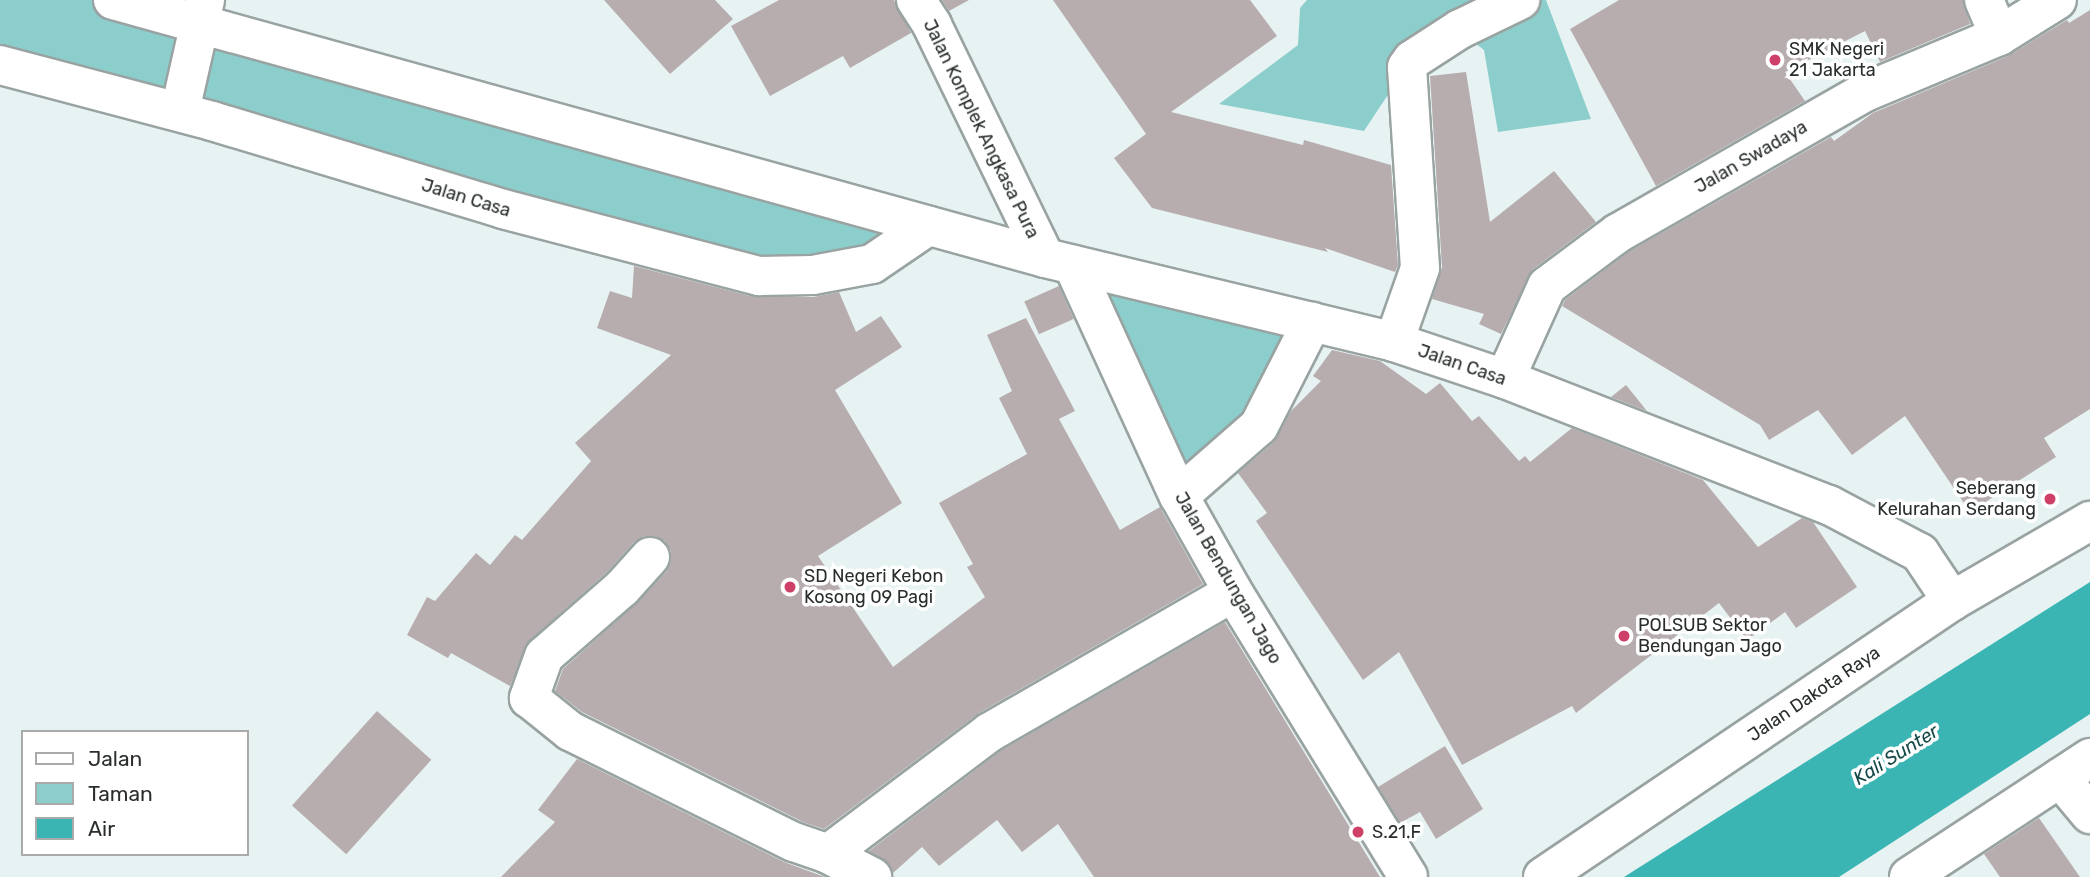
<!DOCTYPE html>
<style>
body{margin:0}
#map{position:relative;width:2090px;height:877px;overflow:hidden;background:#e7f2f2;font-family:Rubik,sans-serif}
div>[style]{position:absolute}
.green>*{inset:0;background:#8ccecc}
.water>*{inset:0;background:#3ab5b4}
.building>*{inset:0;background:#b7adae;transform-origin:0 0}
.roads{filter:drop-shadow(2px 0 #98a3a2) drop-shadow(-2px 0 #98a3a2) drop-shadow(0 2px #98a3a2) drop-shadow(0 -2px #98a3a2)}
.minor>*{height:38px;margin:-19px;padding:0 19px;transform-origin:19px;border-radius:19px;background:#fff}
.dots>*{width:19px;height:19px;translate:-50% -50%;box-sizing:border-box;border:4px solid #fff;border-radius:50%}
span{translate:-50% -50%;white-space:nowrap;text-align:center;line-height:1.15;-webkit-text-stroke:7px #fff;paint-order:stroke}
.poi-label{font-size:18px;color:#292d2d}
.left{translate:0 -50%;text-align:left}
.right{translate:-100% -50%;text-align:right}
.street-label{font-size:18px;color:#292d2d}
.water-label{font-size:19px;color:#144948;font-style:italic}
.legend{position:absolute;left:21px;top:730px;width:228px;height:126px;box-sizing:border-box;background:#fff;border:2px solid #a9abab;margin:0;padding:9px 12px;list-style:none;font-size:21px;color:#292d2d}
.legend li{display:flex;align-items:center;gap:14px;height:35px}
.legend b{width:35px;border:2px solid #a9abab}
</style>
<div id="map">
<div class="green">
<i style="clip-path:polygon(0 0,114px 0,928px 226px,813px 275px,0 65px)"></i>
<i style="clip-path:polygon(1307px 0,1546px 0,1591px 119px,1498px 132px,1484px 50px,1440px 16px,1364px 131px,1219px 104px,1298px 45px,1300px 8px)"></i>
<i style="clip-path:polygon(1073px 265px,1312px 322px,1259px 426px,1179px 496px)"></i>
</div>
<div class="water">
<i style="clip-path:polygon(2090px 582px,2090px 714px,1839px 877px,1624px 877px)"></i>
</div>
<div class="building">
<i style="clip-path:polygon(604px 0,715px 0,733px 19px,670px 74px)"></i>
<i style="clip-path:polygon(779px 0,894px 0,911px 33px,850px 68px,843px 56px,770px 96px,731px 26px)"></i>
<i style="clip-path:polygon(942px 0,969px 0,949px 11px)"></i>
<i style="clip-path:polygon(1053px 0,1250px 0,1277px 36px,1171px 112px,1303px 145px,1304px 140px,1391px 165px,1398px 265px,1395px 272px,1325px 248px,1328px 252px,1152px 208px,1114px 158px,1146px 134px)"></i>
<i style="clip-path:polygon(1619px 0,1963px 0,1970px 24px,1880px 62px,1865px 31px,1785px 72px,1805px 101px,1656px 186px,1570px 29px)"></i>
<i style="clip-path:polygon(2090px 10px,2090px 409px,2044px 438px,2056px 457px,1970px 512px,1905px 416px,1852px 455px,1818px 410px,1769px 440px,1760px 425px,1562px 306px,1565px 300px,1630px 251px,1831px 137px,1834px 141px,1873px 113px,2008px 56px,2067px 20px,2069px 23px)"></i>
<i style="clip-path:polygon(1466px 72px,1490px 222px,1554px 171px,1596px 222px,1533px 269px,1501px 334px,1479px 324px,1484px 314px,1432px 299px,1442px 267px,1430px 76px)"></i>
<i style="clip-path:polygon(634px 266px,754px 297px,813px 297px,839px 292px,856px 332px,881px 316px,902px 347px,835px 390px,902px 503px,818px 556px,893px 667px,985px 597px,967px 567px,973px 564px,939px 503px,1027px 454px,999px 398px,1012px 391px,987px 335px,1026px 318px,1075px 411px,1059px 419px,1120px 530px,1160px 507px,1203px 584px,979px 713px,824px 829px,803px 822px,582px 712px,555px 691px,563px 669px,636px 604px,667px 571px,671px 562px,671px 551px,665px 541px,655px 536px,644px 536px,634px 542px,607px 572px,530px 640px,510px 686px,451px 653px,448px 658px,407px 635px,427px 597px,435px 601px,476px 553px,490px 565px,515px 535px,522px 540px,591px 461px,575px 443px,671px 355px,597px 328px,610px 291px,632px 298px)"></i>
<i style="left:1059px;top:286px;width:36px;height:38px;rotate:66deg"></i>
<i style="clip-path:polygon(1332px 350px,1380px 361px,1426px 394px,1440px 383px,1472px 421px,1479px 416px,1519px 461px,1525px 456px,1530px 462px,1572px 428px,1703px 480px,1758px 547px,1802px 518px,1813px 522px,1857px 587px,1796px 628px,1785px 612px,1747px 640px,1719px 603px,1576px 713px,1572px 706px,1462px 765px,1399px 652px,1363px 680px,1256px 521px,1267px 513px,1238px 473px,1274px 442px,1291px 411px,1321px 381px,1313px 376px)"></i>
<i style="clip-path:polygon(1626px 385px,1647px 411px,1611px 397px)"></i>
<i style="clip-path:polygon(1225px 622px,1380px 877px,1094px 877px,1058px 824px,1022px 852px,997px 820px,939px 866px,922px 847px,893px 873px,890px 865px,869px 851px,1002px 750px)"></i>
<i style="left:377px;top:711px;width:73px;height:127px;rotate:42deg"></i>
<i style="clip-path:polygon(1445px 746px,1483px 809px,1436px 839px,1420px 812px,1400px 823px,1378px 787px)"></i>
<i style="clip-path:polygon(577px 759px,784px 862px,825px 877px,501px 877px,555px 822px,538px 810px)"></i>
<i style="clip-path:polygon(2039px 818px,2080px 877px,2000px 877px,1984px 854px)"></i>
</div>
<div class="roads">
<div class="minor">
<i style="left:113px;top:0;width:967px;rotate:15.47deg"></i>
<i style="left:1045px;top:258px;width:359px;rotate:13.5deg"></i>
<i style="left:1394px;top:342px;width:117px;rotate:18.4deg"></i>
<i style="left:1505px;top:379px;width:348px;rotate:21.3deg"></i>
<i style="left:1829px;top:505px;width:103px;rotate:27.8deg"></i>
<i style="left:1920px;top:553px;width:58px;rotate:56.3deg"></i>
<i style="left:916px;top:0;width:30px;rotate:57deg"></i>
<i style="left:932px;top:25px;width:259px;rotate:64.1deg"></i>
<i style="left:1984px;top:0;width:39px;rotate:67deg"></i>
<i style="left:0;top:65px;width:219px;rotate:14.8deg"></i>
<i style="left:212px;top:121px;width:304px;rotate:16.8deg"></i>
<i style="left:503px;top:209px;width:265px;rotate:14.7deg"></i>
<i style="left:759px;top:276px;width:54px;rotate:-1.1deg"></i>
<i style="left:813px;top:275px;width:60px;rotate:-10.6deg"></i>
<i style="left:872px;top:264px;width:68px;rotate:-34.2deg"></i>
<i style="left:180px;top:111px;width:114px;rotate:-77.3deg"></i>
<i style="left:1073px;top:265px;width:254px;rotate:65.4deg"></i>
<i style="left:1179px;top:496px;width:110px;rotate:60.6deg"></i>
<i style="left:1233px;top:592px;width:334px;rotate:58.4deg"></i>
<i style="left:1394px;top:342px;width:78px;rotate:-70.6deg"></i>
<i style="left:1420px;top:268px;width:201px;rotate:-93.7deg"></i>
<i style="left:1407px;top:67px;width:9px;rotate:-54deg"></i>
<i style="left:1412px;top:60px;width:57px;rotate:-32.9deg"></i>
<i style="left:1460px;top:29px;width:67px;rotate:-25.8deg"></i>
<i style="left:1505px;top:379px;width:102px;rotate:-65.7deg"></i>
<i style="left:1547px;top:286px;width:89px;rotate:-36.7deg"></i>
<i style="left:1618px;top:233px;width:282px;rotate:-29.7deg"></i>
<i style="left:1863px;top:93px;width:147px;rotate:-22.7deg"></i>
<i style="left:1999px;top:36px;width:68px;rotate:-31.8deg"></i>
<i style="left:1179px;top:496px;width:106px;rotate:-41.2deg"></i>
<i style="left:1259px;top:426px;width:117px;rotate:-63deg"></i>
<i style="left:650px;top:557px;width:42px;rotate:132.1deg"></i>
<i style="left:622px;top:588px;width:103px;rotate:138.9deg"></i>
<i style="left:544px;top:656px;width:45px;rotate:109.7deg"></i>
<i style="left:529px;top:698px;width:53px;rotate:38.8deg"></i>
<i style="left:570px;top:731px;width:250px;rotate:26.4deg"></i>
<i style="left:794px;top:842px;width:36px;rotate:19deg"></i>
<i style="left:828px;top:854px;width:50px;rotate:27.6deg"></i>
<i style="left:2060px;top:778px;width:47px;rotate:50.2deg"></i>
<i style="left:828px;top:854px;width:203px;rotate:-37deg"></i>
<i style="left:990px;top:732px;width:280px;rotate:-29.9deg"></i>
<i style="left:1543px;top:877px;width:493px;rotate:-34deg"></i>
<i style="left:1952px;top:601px;width:160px;rotate:-30.1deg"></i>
<i style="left:1909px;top:877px;width:217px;rotate:-33.3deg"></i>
</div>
</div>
<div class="dots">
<i style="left:1775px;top:60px;background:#cf4068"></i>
<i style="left:2050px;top:499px;background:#cf4068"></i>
<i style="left:790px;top:587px;background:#cf4068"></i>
<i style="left:1624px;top:636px;background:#cf4068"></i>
<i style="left:1358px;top:832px;background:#cf4068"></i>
</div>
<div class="poi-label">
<span class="left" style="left:1789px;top:60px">SMK Negeri<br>21 Jakarta</span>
<span class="right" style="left:2036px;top:499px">Seberang<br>Kelurahan Serdang</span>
<span class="left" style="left:804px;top:587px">SD Negeri Kebon<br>Kosong 09 Pagi</span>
<span class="left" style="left:1638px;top:636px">POLSUB Sektor<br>Bendungan Jago</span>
<span class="left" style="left:1372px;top:832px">S.21.F</span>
</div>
<div class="street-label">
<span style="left:981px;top:129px;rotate:64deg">Jalan Komplek Angkasa Pura</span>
<span style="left:1751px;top:157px;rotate:-30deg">Jalan Swadaya</span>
<span style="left:466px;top:198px;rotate:17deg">Jalan Casa</span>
<span style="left:1462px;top:365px;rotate:19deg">Jalan Casa</span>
<span style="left:1228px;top:578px;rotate:60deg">Jalan Bendungan Jago</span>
<span style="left:1814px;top:694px;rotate:-34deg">Jalan Dakota Raya</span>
</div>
<div class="water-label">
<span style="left:1896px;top:755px;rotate:-32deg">Kali Sunter</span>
</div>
<ul class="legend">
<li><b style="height:9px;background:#fff"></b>Jalan</li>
<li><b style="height:19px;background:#8ccecc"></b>Taman</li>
<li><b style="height:19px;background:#3ab5b4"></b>Air</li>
</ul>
</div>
